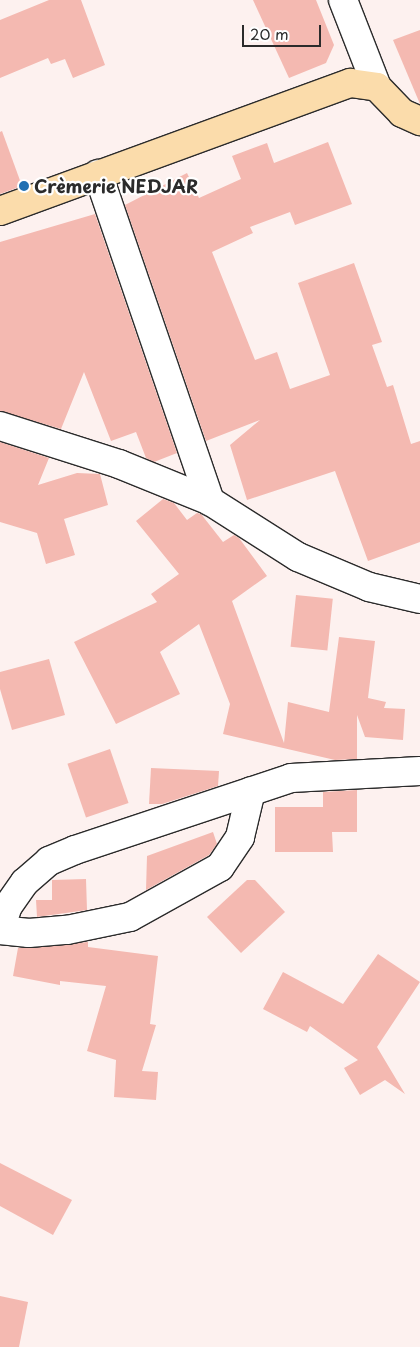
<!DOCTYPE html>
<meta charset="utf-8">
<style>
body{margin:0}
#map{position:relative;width:420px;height:1347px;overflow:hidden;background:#fdf1ef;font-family:"Playpen Sans",sans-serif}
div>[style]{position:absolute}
.building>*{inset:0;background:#f4b9b1;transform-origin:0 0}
.roads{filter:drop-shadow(1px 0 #2b2b2b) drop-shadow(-1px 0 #2b2b2b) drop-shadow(0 1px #2b2b2b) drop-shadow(0 -1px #2b2b2b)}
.minor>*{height:28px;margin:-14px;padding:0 14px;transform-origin:14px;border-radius:14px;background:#fff}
.major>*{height:28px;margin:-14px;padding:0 14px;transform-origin:14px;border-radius:14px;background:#fbdcab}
.dots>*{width:14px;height:14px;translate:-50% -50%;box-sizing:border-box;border:2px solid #fff;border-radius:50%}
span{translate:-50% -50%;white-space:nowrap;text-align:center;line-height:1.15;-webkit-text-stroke:4.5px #fff;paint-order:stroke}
.poi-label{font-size:18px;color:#2b2b2b;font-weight:700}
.left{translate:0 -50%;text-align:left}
.scale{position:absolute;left:242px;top:25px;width:79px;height:22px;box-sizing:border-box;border:2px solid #2b2b2b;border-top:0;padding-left:6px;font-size:15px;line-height:18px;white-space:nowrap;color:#2b2b2b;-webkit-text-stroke:4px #fff;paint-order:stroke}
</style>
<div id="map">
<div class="building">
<i style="clip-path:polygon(49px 0,81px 0,105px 65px,73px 78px,65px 59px,51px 64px,48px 58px,0 78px,0 20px)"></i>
<i style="clip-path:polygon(253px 0,316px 0,334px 45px,326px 63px,289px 78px)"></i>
<i style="clip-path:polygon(420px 30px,420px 104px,393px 40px)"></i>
<i style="clip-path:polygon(2px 131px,22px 186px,0 194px,0 132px)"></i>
<i style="clip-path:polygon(328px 142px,352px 204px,295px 225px,290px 212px,250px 227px,253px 233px,212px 252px,255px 360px,277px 352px,290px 389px,330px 375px,298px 283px,354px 263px,382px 342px,372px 345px,387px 387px,393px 385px,411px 444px,420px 441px,420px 542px,368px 561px,335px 471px,247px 500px,230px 445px,260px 420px,206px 441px,125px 205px,187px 173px,199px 198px,241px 179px,232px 156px,267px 143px,274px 163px)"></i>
<i style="clip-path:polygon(95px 214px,177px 453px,154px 462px,146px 458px,136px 432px,111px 441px,84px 372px,61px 429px,0 411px,0 242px)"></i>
<i style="clip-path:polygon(0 442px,49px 458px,38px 485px,77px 473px,100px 474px,108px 505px,64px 519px,75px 555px,46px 564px,37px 533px,0 522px)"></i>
<i style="clip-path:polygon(163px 499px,174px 503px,187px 520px,197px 513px,201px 514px,223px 542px,234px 535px,239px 538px,267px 576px,232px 601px,284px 743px,288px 702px,329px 712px,339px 637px,375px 641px,368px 698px,386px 702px,384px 708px,405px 709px,403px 740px,365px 737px,357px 715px,357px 759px,335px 760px,223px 734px,230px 704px,199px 624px,160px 652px,180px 694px,116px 724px,74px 642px,157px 602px,151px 594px,179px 574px,136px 521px)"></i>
<i style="left:296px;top:595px;width:37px;height:52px;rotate:6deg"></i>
<i style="clip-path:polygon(49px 659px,65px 715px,12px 730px,0 689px,0 672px)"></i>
<i style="left:110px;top:749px;width:57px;height:45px;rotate:71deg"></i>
<i style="clip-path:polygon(151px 768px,219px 771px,218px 786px,162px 804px,149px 804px)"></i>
<i style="clip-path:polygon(357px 790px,357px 832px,332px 832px,333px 852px,275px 852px,275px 807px,323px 807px,323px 792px)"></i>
<i style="clip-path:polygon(213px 832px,217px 844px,209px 855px,146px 890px,147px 856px)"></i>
<i style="clip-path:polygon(86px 879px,87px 910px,37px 917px,36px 900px,52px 900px,52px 880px)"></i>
<i style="clip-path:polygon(247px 880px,255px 880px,285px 912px,241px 953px,207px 917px)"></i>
<i style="clip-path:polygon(88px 942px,88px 947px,158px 956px,150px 1024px,156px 1025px,142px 1071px,158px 1072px,156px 1100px,114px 1097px,116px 1060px,87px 1051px,106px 986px,60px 981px,60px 985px,13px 976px,18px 948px)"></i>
<i style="clip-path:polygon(378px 954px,420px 982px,377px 1047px,405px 1094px,385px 1080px,360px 1095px,344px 1068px,358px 1060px,310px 1026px,307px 1032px,263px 1009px,283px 972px,343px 1004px)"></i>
<i style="clip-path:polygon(0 1163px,72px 1200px,53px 1235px,0 1206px)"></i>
<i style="clip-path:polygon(0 1296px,28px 1302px,19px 1347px,0 1347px)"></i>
</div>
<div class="roads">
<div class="minor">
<i style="left:343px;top:0;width:93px;rotate:68.7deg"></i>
<i style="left:98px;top:174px;width:346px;rotate:71.1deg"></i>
<i style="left:0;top:426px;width:125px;rotate:17.7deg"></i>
<i style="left:119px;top:464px;width:98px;rotate:22.1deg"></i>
<i style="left:210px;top:501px;width:104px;rotate:32.5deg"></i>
<i style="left:298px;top:557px;width:77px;rotate:22.9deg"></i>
<i style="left:369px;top:587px;width:52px;rotate:13.2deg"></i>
<i style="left:0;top:930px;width:25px;rotate:-72deg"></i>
<i style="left:8px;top:906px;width:29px;rotate:-55deg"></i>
<i style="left:25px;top:882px;width:32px;rotate:-41deg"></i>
<i style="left:49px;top:861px;width:28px;rotate:-23deg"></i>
<i style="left:75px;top:850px;width:228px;rotate:-18.4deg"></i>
<i style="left:291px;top:778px;width:129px;rotate:-3.1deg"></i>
<i style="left:0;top:930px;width:29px;rotate:6deg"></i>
<i style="left:29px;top:933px;width:38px;rotate:-5deg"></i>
<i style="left:67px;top:930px;width:64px;rotate:-11.7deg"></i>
<i style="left:130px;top:917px;width:103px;rotate:-29.1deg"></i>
<i style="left:220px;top:867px;width:36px;rotate:-56deg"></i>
<i style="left:240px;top:837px;width:47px;rotate:-76.6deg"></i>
</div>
<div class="major">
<i style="left:0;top:211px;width:373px;rotate:-20.1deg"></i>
<i style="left:350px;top:83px;width:27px;rotate:8deg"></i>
<i style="left:377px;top:87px;width:36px;rotate:46deg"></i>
<i style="left:402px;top:113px;width:20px;rotate:24deg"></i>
</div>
</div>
<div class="dots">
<i style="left:24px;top:186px;background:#1f6fb2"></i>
</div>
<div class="poi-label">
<span class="left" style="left:34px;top:186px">Crèmerie NEDJAR</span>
</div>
<div class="scale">20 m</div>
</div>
